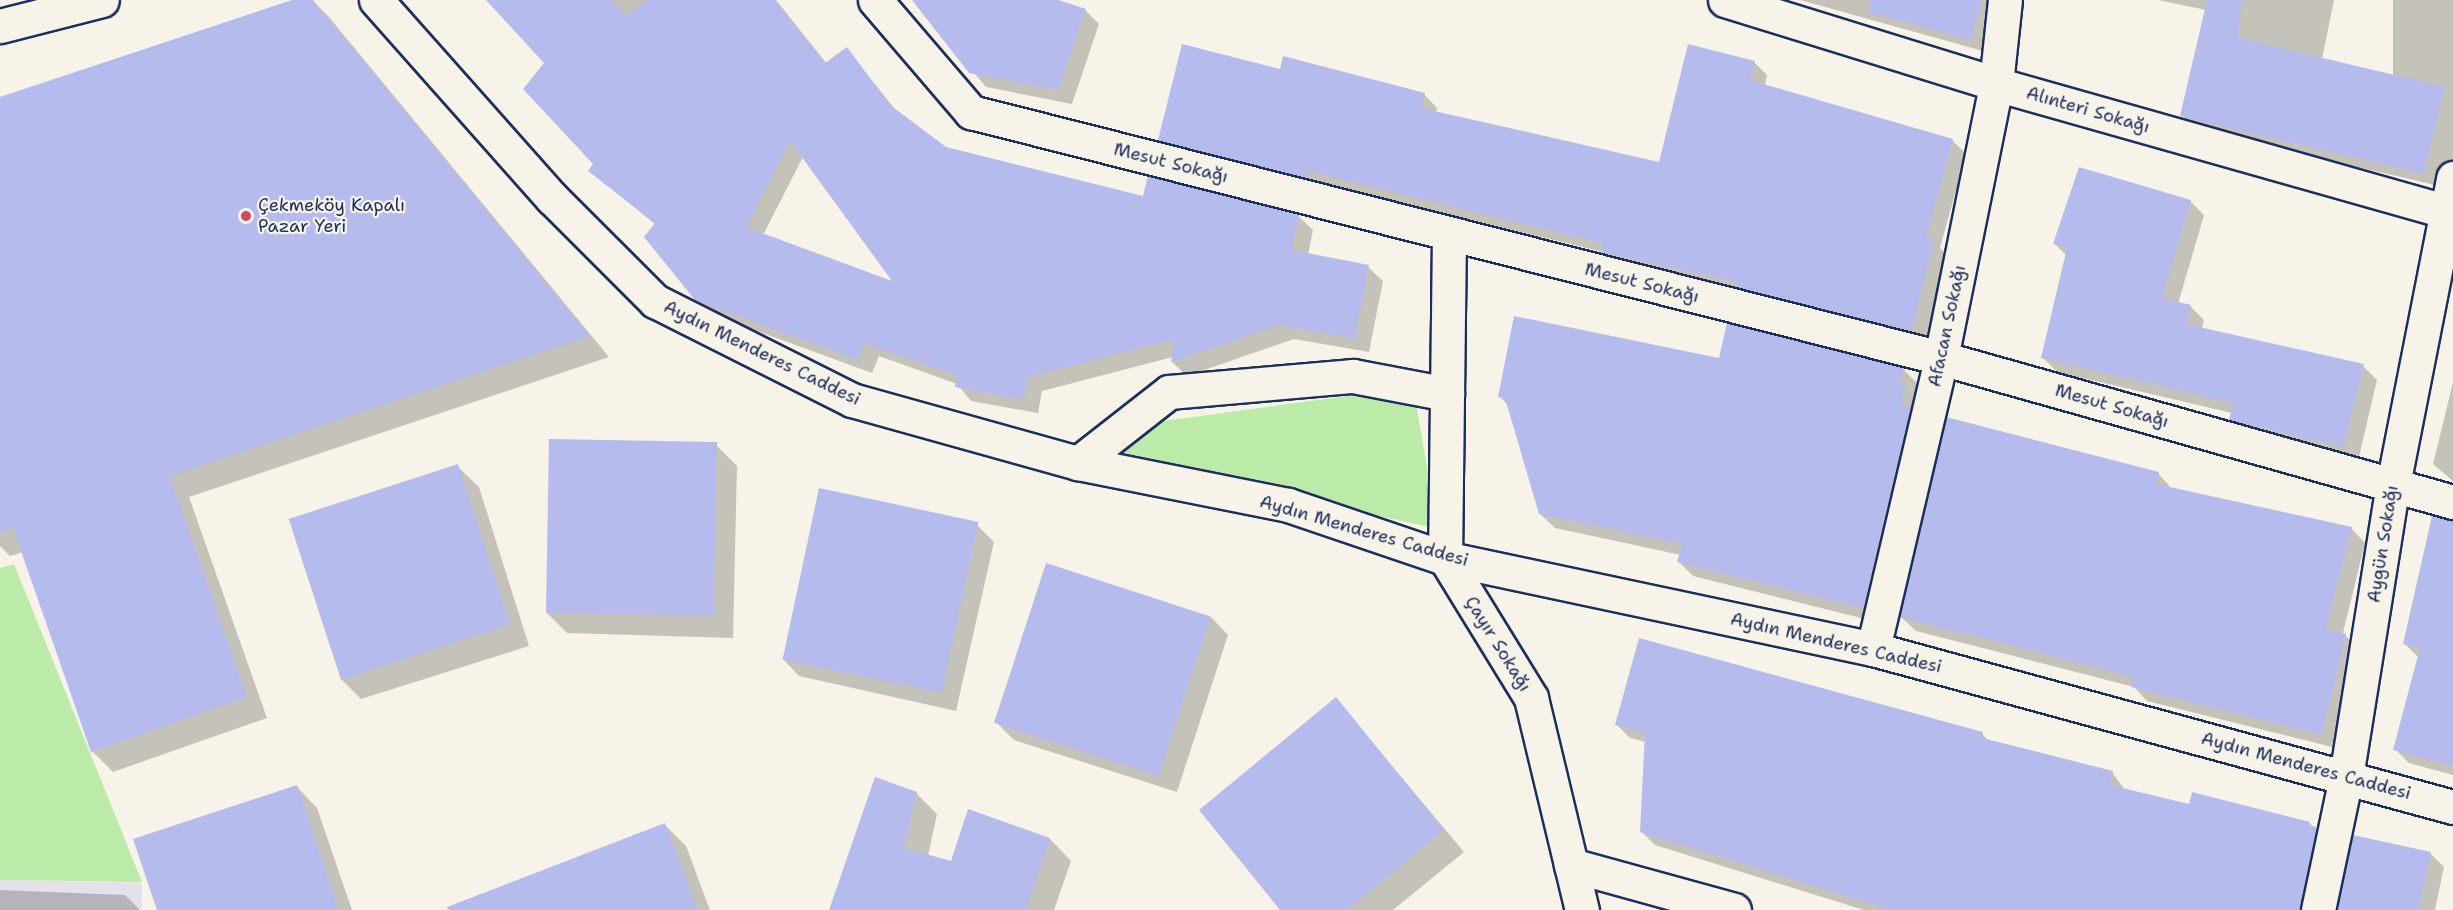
<!DOCTYPE html>
<meta charset="utf-8">
<style>
body{margin:0}
#map{position:relative;width:2453px;height:910px;overflow:hidden;background:#f7f3e8;font-family:"Shantell Sans",sans-serif}
div>[style]{position:absolute}
.built>*{inset:0;background:#e3e2ea;transform-origin:0 0}
.green>*{inset:0;background:#bceaa8}
.shadow>*{inset:0;background:#0003}
.building>*{inset:0;background:#b5bced;transform-origin:0 0}
.roads{filter:drop-shadow(2px 0 #1b2f5e) drop-shadow(-2px 0 #1b2f5e) drop-shadow(0 2px #1b2f5e) drop-shadow(0 -2px #1b2f5e)}
.minor>*{height:33px;margin:-16.5px;padding:0 16.5px;transform-origin:16.5px;border-radius:16.5px;background:#f7f3e8}
.tertiary>*{height:33px;margin:-16.5px;padding:0 16.5px;transform-origin:16.5px;border-radius:16.5px;background:#f7f3e8}
.dots>*{width:16px;height:16px;translate:-50% -50%;box-sizing:border-box;border:3px solid #f7f3e8;border-radius:50%}
span{translate:-50% -50%;white-space:nowrap;text-align:center;line-height:1.15;-webkit-text-stroke:4.5px #f7f3e8;paint-order:stroke}
.street-label{font-size:18px;color:#1b2f5e}
.poi-label{font-size:18px;color:#1b2f5e}
.left{translate:0 -50%;text-align:left}
</style>
<div id="map">
<div class="built">
<i style="left:0;top:880px;width:142px;height:30px;rotate:1deg"></i>
</div>
<div class="green">
<i style="clip-path:polygon(1413px 387px,1438px 529px,1121px 458px,1120px 427px)"></i>
<i style="clip-path:polygon(14px 564px,142px 882px,0 880px,0 568px)"></i>
</div>
<div class="shadow">
<i style="clip-path:polygon(297px 0,312px 0,329px 17px,609px 357px,189px 497px,267px 718px,113px 772px,92px 751px,23px 552px,10px 556px,0 546px,0 98px)"></i>
<i style="clip-path:polygon(evenodd,503px 0,776px 0,827px 64px,847px 49px,898px 113px,945px 148px,1145px 197px,1298px 216px,1313px 230px,1308px 255px,1368px 267px,1383px 281px,1369px 352px,1294px 339px,1187px 376px,1172px 362px,1173px 357px,1042px 391px,1038px 413px,971px 401px,957px 384px,879px 356px,872px 373px,711px 314px,696px 299px,656px 225px,590px 171px,595px 164px,546px 63px,503px 0,803px 157px,896px 284px,763px 235px,803px 157px)"></i>
<i style="clip-path:polygon(913px 0,1054px 0,1085px 10px,1099px 24px,1072px 104px,986px 87px)"></i>
<i style="clip-path:polygon(1800px 0,1997px 0,1983px 51px)"></i>
<i style="clip-path:polygon(2158px 0,2334px 0,2322px 59px,2393px 76px,2393px 0,2453px 0,2453px 179px,2448px 188px,2195px 129px,2181px 115px,2206px 10px)"></i>
<i style="clip-path:polygon(1754px 62px,1767px 75px,1765px 86px,1952px 140px,1966px 154px,1940px 248px,1946px 254px,1926px 344px,1616px 265px,1603px 252px,1321px 183px,1319px 190px,1173px 153px,1159px 140px,1281px 71px,1424px 94px,1437px 108px,1436px 113px,1660px 163px)"></i>
<i style="clip-path:polygon(2190px 201px,2204px 215px,2178px 304px,2190px 306px,2204px 320px,2202px 329px,2363px 366px,2377px 380px,2358px 461px,2245px 433px,2231px 419px,2232px 413px,2057px 372px,2043px 358px,2067px 256px,2055px 244px)"></i>
<i style="clip-path:polygon(1720px 360px,1903px 369px,1918px 384px,1915px 396px,1920px 401px,1877px 622px,1693px 576px,1679px 562px,1681px 555px,1555px 528px,1540px 514px,1509px 406px,1499px 396px)"></i>
<i style="clip-path:polygon(2453px 382px,2453px 481px,2433px 464px)"></i>
<i style="clip-path:polygon(716px 445px,737px 466px,733px 638px,567px 633px,546px 612px)"></i>
<i style="clip-path:polygon(457px 466px,479px 487px,529px 646px,361px 699px,340px 678px)"></i>
<i style="clip-path:polygon(2158px 473px,2172px 489px,2351px 528px,2365px 543px,2343px 633px,2359px 649px,2336px 748px,2147px 701px,2134px 687px,1916px 631px,1901px 617px)"></i>
<i style="clip-path:polygon(977px 525px,994px 542px,956px 711px,799px 676px,782px 658px)"></i>
<i style="clip-path:polygon(2453px 564px,2453px 775px,2409px 763px,2395px 749px,2419px 658px,2405px 644px)"></i>
<i style="clip-path:polygon(1211px 617px,1228px 635px,1177px 792px,1014px 740px,997px 723px)"></i>
<i style="clip-path:polygon(1336px 699px,1464px 852px,1393px 910px,1282px 910px)"></i>
<i style="clip-path:polygon(1616px 724px,1982px 734px,1990px 742px,2112px 772px,2125px 790px,2190px 806px,2309px 823px,2330px 842px,2315px 910px,1864px 910px,1655px 845px,1641px 831px,1646px 742px,1630px 738px)"></i>
<i style="clip-path:polygon(296px 786px,317px 808px,352px 910px,159px 910px)"></i>
<i style="clip-path:polygon(916px 793px,937px 814px,928px 856px,952px 863px,969px 811px,1050px 839px,1071px 861px,1054px 910px,831px 910px)"></i>
<i style="clip-path:polygon(665px 825px,686px 846px,710px 910px,499px 910px)"></i>
<i style="clip-path:polygon(2430px 853px,2444px 867px,2435px 910px,2339px 910px)"></i>
<i style="clip-path:polygon(0 890px,125px 895px,140px 910px,0 910px)"></i>
</div>
<div class="building">
<i style="clip-path:polygon(292px 0,313px 0,590px 336px,170px 476px,247px 697px,91px 752px,13px 528px,0 533px,0 97px)"></i>
<i style="clip-path:polygon(evenodd,486px 0,611px 0,626px 16px,647px 0,775px 0,825px 63px,847px 47px,890px 105px,946px 147px,1143px 196px,1148px 176px,1299px 215px,1292px 250px,1369px 265px,1355px 339px,1279px 325px,1171px 362px,1174px 339px,1028px 377px,1024px 400px,955px 387px,957px 375px,864px 343px,858px 360px,695px 300px,644px 237px,655px 223px,588px 171px,593px 164px,523px 89px,544px 63px,486px 0,790px 141px,892px 281px,746px 227px,790px 141px)"></i>
<i style="clip-path:polygon(912px 0,1059px 0,1086px 9px,1058px 90px,969px 73px)"></i>
<i style="clip-path:polygon(1870px 0,1982px 0,1971px 40px,1868px 12px)"></i>
<i style="clip-path:polygon(2207px 0,2242px 0,2238px 37px,2247px 40px,2445px 87px,2424px 174px,2180px 116px)"></i>
<i style="clip-path:polygon(1182px 44px,1280px 69px,1283px 56px,1425px 93px,1421px 108px,1659px 162px,1688px 44px,1755px 61px,1750px 80px,1953px 139px,1926px 238px,1934px 240px,1912px 331px,1736px 287px,1737px 282px,1601px 252px,1602px 243px,1308px 171px,1306px 178px,1158px 140px)"></i>
<i style="clip-path:polygon(2079px 167px,2191px 200px,2162px 298px,2191px 305px,2186px 324px,2364px 364px,2344px 447px,2229px 420px,2233px 403px,2041px 358px,2067px 248px,2053px 244px)"></i>
<i style="clip-path:polygon(1514px 316px,1719px 358px,1727px 323px,1904px 368px,1900px 384px,1906px 386px,1901px 405px,1910px 408px,1863px 608px,1677px 562px,1682px 544px,1539px 514px,1505px 398px,1498px 397px)"></i>
<i style="clip-path:polygon(1946px 417px,2159px 472px,2156px 484px,2352px 527px,2326px 629px,2346px 634px,2322px 735px,2131px 687px,2134px 677px,1900px 617px)"></i>
<i style="left:549px;top:439px;width:168px;height:174px;rotate:1deg"></i>
<i style="left:458px;top:464px;width:169px;height:178px;rotate:72deg"></i>
<i style="left:819px;top:488px;width:163px;height:175px;rotate:12deg"></i>
<i style="clip-path:polygon(2432px 516px,2453px 520px,2453px 766px,2393px 750px,2420px 648px,2403px 644px)"></i>
<i style="left:1046px;top:563px;width:173px;height:168px;rotate:18deg"></i>
<i style="clip-path:polygon(1639px 638px,1983px 732px,1982px 738px,2113px 771px,2110px 785px,2189px 804px,2192px 792px,2310px 822px,2309px 825px,2316px 827px,2300px 910px,1892px 910px,1640px 832px,1645px 733px,1615px 725px)"></i>
<i style="clip-path:polygon(1336px 697px,1444px 830px,1347px 910px,1280px 910px,1199px 810px)"></i>
<i style="clip-path:polygon(875px 777px,917px 792px,904px 848px,951px 861px,968px 809px,1050px 838px,1026px 910px,829px 910px)"></i>
<i style="clip-path:polygon(297px 785px,339px 910px,157px 910px,133px 839px)"></i>
<i style="clip-path:polygon(665px 823px,698px 910px,448px 910px,447px 907px)"></i>
<i style="clip-path:polygon(2353px 835px,2431px 852px,2418px 910px,2337px 910px)"></i>
</div>
<div class="roads">
<div class="minor">
<i style="left:376px;top:0;width:265px;rotate:48.4deg"></i>
<i style="left:552px;top:198px;width:146px;rotate:45deg"></i>
<i style="left:655px;top:301px;width:220px;rotate:26.7deg"></i>
<i style="left:852px;top:400px;width:235px;rotate:15.6deg"></i>
<i style="left:1078px;top:463px;width:214px;rotate:11.3deg"></i>
<i style="left:1288px;top:505px;width:166px;rotate:18.7deg"></i>
<i style="left:1445px;top:558px;width:438px;rotate:12deg"></i>
<i style="left:1873px;top:649px;width:601px;rotate:15.24deg"></i>
<i style="left:875px;top:0;width:148px;rotate:49.4deg"></i>
<i style="left:971px;top:112px;width:1001px;rotate:14.23deg"></i>
<i style="left:1941px;top:358px;width:532px;rotate:15.71deg"></i>
<i style="left:1725px;top:0;width:284px;rotate:17.2deg"></i>
<i style="left:1996px;top:84px;width:475px;rotate:15.8deg"></i>
<i style="left:1449px;top:234px;width:324px;rotate:90.7deg"></i>
<i style="left:1445px;top:558px;width:164px;rotate:58.4deg"></i>
<i style="left:1531px;top:698px;width:218px;rotate:76.5deg"></i>
<i style="left:1078px;top:463px;width:115px;rotate:-38deg"></i>
<i style="left:1169px;top:392px;width:185px;rotate:-5deg"></i>
<i style="left:1353px;top:376px;width:96px;rotate:10.8deg"></i>
<i style="left:1873px;top:649px;width:299px;rotate:-76.8deg"></i>
<i style="left:1941px;top:358px;width:279px;rotate:-78.6deg"></i>
<i style="left:1996px;top:84px;width:84px;rotate:-83.9deg"></i>
<i style="left:1571px;top:865px;width:169px;rotate:15.4deg"></i>
<i style="left:2318px;top:910px;width:136px;rotate:-78.1deg"></i>
<i style="left:2346px;top:777px;width:296px;rotate:-80.9deg"></i>
<i style="left:2393px;top:485px;width:313px;rotate:-78.9deg"></i>
</div>
<div class="tertiary">
<i style="left:0;top:26px;width:105px;rotate:-14.3deg"></i>
</div>
</div>
<div class="dots">
<i style="left:246px;top:216px;background:#d1495b"></i>
</div>
<div class="street-label">
<span style="left:2088px;top:110px;rotate:16deg">Alınteri Sokağı</span>
<span style="left:1171px;top:163px;rotate:14deg">Mesut Sokağı</span>
<span style="left:1642px;top:283px;rotate:14deg">Mesut Sokağı</span>
<span style="left:1947px;top:326px;rotate:-78deg">Afacan Sokağı</span>
<span style="left:762px;top:353px;rotate:26deg">Aydın Menderes Caddesi</span>
<span style="left:2112px;top:406px;rotate:16deg">Mesut Sokağı</span>
<span style="left:1364px;top:531px;rotate:16deg">Aydın Menderes Caddesi</span>
<span style="left:2383px;top:544px;rotate:-81deg">Aygün Sokağı</span>
<span style="left:1836px;top:643px;rotate:13deg">Aydın Menderes Caddesi</span>
<span style="left:1498px;top:644px;rotate:58deg">Çayır Sokağı</span>
<span style="left:2306px;top:766px;rotate:15deg">Aydın Menderes Caddesi</span>
</div>
<div class="poi-label">
<span class="left" style="left:258px;top:216px">Çekmeköy Kapalı<br>Pazar Yeri</span>
</div>
</div>
